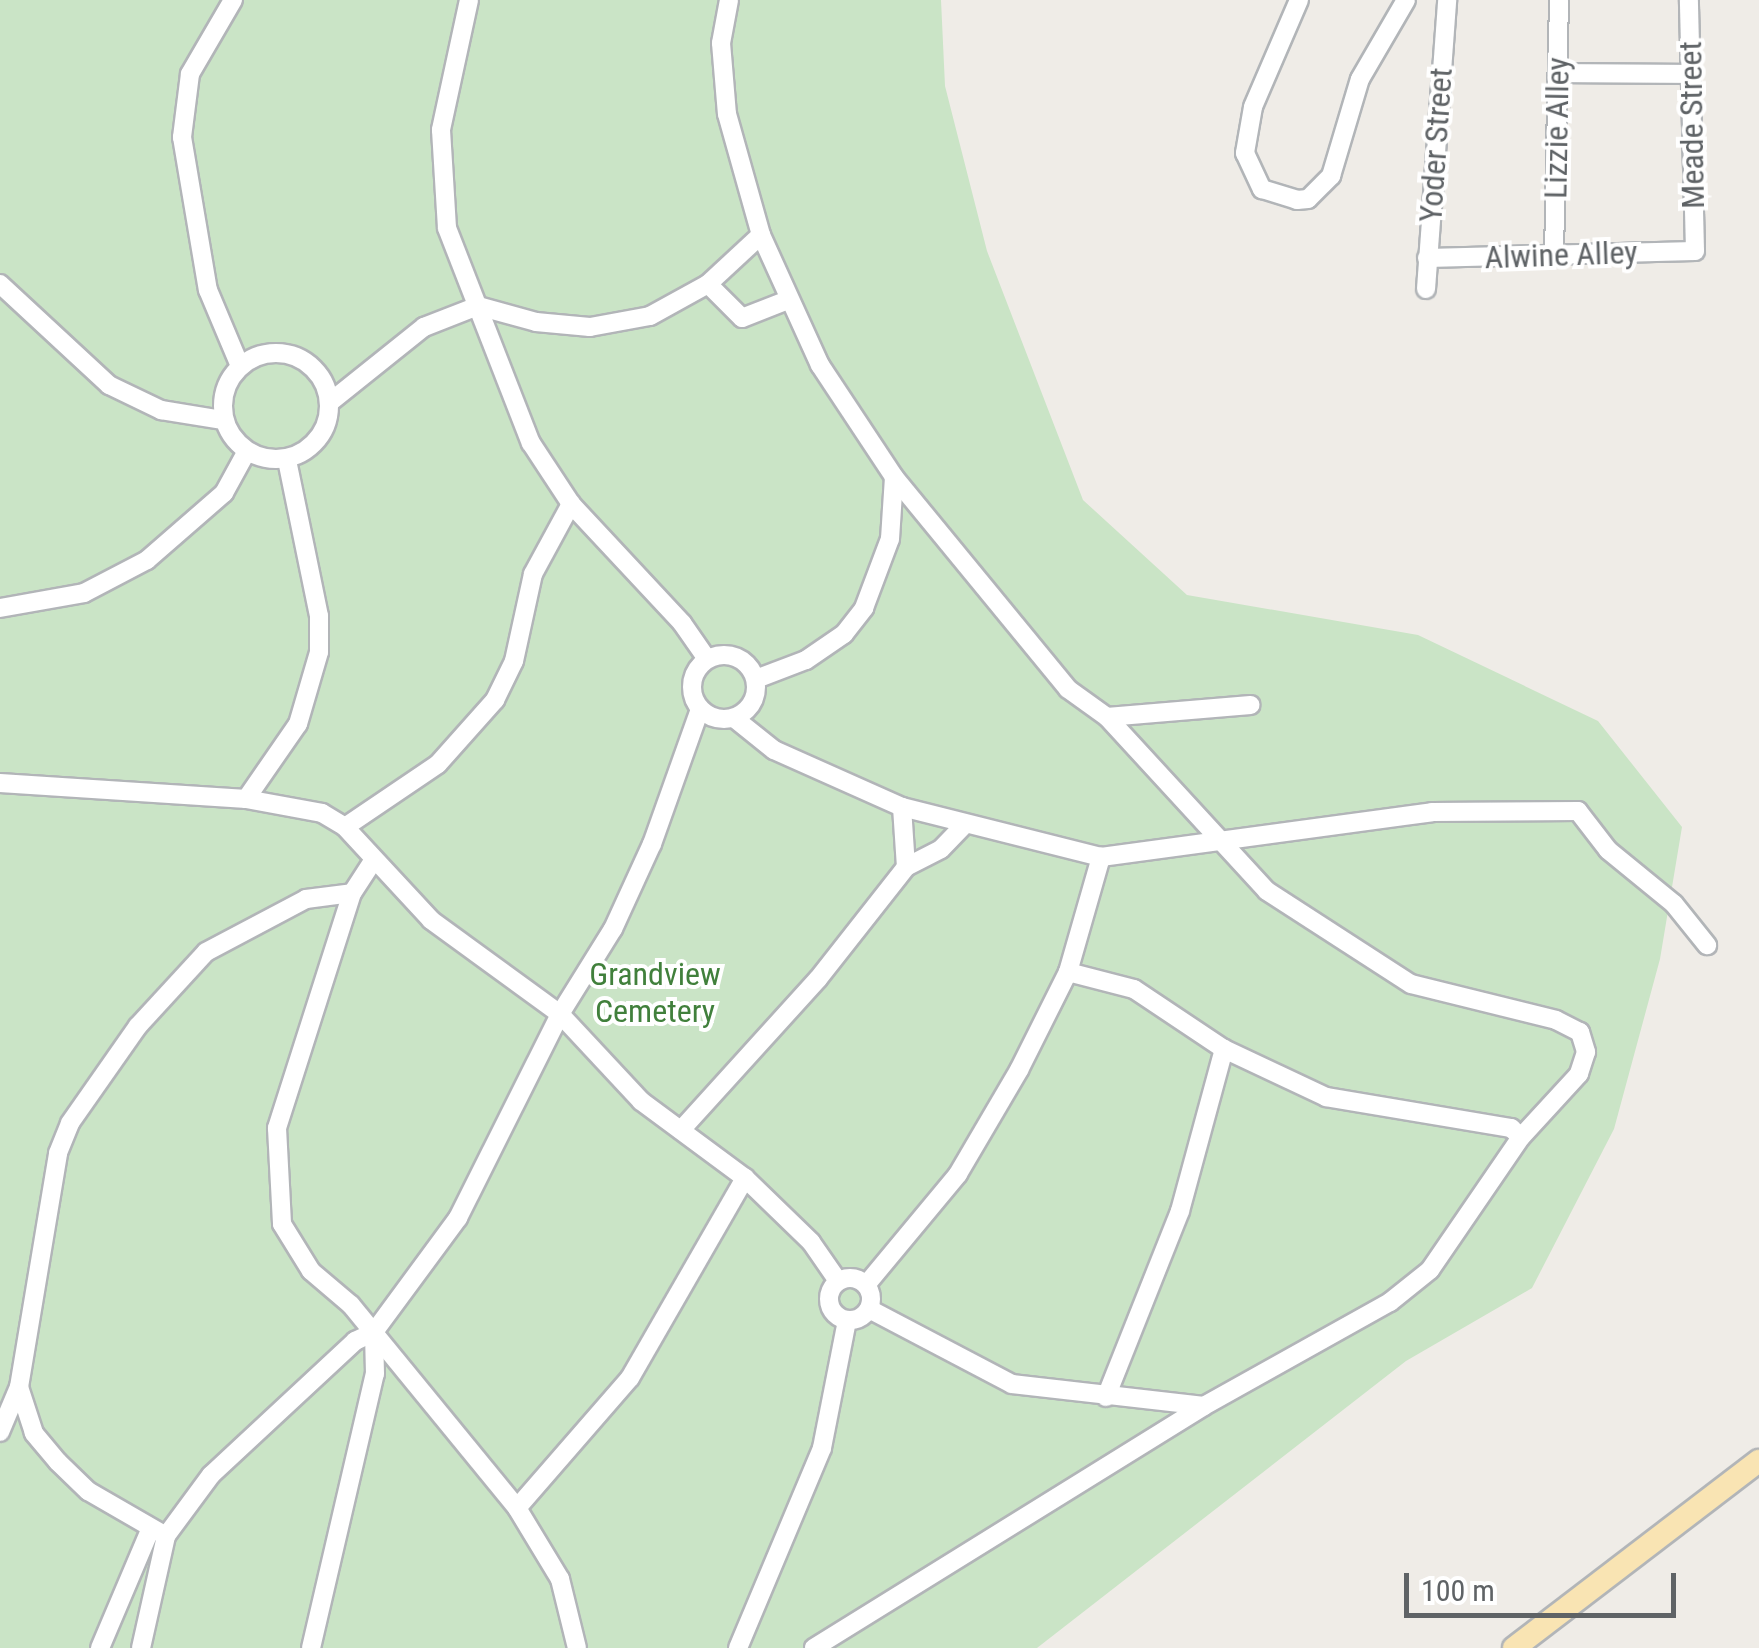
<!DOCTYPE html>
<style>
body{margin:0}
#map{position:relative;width:1759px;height:1648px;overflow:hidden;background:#efece7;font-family:"Roboto Condensed",sans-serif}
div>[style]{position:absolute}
.green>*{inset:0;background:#cae4c6}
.roads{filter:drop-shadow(2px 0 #b2b5b8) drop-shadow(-2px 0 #b2b5b8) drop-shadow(0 2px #b2b5b8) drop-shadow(0 -2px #b2b5b8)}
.minor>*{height:18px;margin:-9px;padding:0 9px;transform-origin:9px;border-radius:9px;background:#fff}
.minor>.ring{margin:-9px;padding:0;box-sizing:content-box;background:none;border:18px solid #fff;border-radius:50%}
.major>*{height:22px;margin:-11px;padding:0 11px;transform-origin:11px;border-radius:11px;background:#f9e4b3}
span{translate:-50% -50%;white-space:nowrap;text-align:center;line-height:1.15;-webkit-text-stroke:8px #fff;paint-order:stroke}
.street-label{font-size:32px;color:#5f6366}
.park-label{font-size:32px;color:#41803c}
.scale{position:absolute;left:1404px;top:1573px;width:272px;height:45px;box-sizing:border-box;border:5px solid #5f6366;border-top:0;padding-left:12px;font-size:30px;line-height:35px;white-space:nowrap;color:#5f6366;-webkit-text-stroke:8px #fff;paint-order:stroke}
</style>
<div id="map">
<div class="green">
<i style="clip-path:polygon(0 0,941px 0,945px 86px,987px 251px,1083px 500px,1187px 595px,1418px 635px,1598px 721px,1682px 827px,1660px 959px,1614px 1129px,1532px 1288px,1406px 1361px,1037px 1648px,0 1648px)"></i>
</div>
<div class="roads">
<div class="minor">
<i style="left:233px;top:0;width:86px;rotate:120.2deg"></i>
<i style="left:190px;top:74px;width:64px;rotate:97.2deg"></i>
<i style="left:182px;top:137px;width:155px;rotate:80.4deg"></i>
<i style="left:208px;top:290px;width:82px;rotate:67.2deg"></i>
<i style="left:469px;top:0;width:133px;rotate:102.2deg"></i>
<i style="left:441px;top:130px;width:98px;rotate:86.5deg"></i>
<i style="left:447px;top:228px;width:231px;rotate:68.7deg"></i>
<i style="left:531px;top:443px;width:73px;rotate:56.7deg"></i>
<i style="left:571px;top:504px;width:163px;rotate:47deg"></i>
<i style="left:682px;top:623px;width:44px;rotate:55.2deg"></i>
<i style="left:729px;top:0;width:44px;rotate:100.5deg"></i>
<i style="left:721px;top:43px;width:71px;rotate:85.2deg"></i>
<i style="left:727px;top:114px;width:126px;rotate:74.3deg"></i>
<i style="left:761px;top:235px;width:143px;rotate:65.6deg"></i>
<i style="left:820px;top:365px;width:134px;rotate:56.5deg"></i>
<i style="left:894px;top:477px;width:274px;rotate:50.6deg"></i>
<i style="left:1068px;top:689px;width:48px;rotate:35.7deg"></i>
<i style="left:1107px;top:717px;width:236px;rotate:47.4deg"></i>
<i style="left:1267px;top:891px;width:171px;rotate:32.9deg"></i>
<i style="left:1411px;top:984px;width:149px;rotate:13.9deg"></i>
<i style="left:1556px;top:1020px;width:27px;rotate:27deg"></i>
<i style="left:1580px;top:1032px;width:21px;rotate:73deg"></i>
<i style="left:1586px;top:1052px;width:23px;rotate:108deg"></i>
<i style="left:1579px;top:1074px;width:86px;rotate:132.6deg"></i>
<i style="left:1521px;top:1137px;width:161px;rotate:124.4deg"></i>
<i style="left:1430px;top:1270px;width:51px;rotate:141.3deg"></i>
<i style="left:1390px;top:1302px;width:213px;rotate:150.8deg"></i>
<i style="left:1204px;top:1406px;width:459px;rotate:148.2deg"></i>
<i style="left:1299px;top:0;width:116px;rotate:113.3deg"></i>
<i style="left:1253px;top:107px;width:47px;rotate:99.9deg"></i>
<i style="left:1245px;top:153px;width:40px;rotate:65deg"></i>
<i style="left:1262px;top:189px;width:37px;rotate:17deg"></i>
<i style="left:1297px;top:200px;width:11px;rotate:-5deg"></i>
<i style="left:1308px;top:199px;width:33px;rotate:-45deg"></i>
<i style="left:1331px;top:176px;width:101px;rotate:-73.4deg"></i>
<i style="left:1360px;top:79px;width:91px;rotate:-59.8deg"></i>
<i style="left:1559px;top:73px;width:131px;rotate:0.4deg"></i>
<i style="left:1554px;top:257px;width:257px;rotate:-88.9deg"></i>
<i style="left:1427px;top:258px;width:268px;rotate:-1.5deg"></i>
<i style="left:1695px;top:251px;width:251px;rotate:-91.4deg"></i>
<i style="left:0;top:284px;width:149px;rotate:42.8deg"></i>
<i style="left:109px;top:385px;width:58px;rotate:25.7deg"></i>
<i style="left:161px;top:410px;width:63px;rotate:9.2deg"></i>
<i style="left:708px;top:284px;width:48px;rotate:45deg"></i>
<i style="left:742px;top:318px;width:49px;rotate:-21.4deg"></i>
<i style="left:1426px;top:289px;width:290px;rotate:-85.8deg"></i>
<i class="ring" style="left:223px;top:353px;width:88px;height:88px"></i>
<i style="left:329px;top:403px;width:122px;rotate:-38.7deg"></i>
<i style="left:424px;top:327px;width:58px;rotate:-21.3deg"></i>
<i style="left:478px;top:306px;width:60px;rotate:15.4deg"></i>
<i style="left:536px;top:322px;width:54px;rotate:5.3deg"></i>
<i style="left:590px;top:327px;width:61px;rotate:-10.4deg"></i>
<i style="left:650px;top:316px;width:66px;rotate:-28.9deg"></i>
<i style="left:708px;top:284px;width:72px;rotate:-42.8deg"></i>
<i style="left:0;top:608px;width:85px;rotate:-10.1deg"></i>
<i style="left:84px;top:593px;width:71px;rotate:-27.6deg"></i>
<i style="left:147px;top:560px;width:102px;rotate:-41deg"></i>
<i style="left:224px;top:493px;width:48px;rotate:-61.3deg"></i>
<i class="ring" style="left:692px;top:655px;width:46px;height:46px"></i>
<i style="left:756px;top:679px;width:53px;rotate:-20.8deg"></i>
<i style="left:806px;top:660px;width:46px;rotate:-34.4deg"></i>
<i style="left:844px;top:634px;width:33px;rotate:-52deg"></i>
<i style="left:864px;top:608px;width:74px;rotate:-69.4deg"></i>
<i style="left:890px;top:539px;width:62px;rotate:-86.3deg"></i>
<i style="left:1107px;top:717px;width:144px;rotate:-4.8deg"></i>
<i style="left:734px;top:718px;width:51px;rotate:38.7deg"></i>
<i style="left:774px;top:750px;width:140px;rotate:24deg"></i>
<i style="left:902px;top:807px;width:205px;rotate:14.1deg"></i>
<i style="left:1101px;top:857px;width:334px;rotate:-7.7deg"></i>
<i style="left:1432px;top:812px;width:146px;rotate:-0.4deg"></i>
<i style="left:1578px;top:811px;width:49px;rotate:52.4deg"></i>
<i style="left:1608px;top:850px;width:85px;rotate:39.3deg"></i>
<i style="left:1674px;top:904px;width:53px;rotate:51.2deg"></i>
<i style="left:0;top:783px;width:247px;rotate:3.7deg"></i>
<i style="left:246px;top:799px;width:77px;rotate:10.4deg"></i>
<i style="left:322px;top:813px;width:27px;rotate:31deg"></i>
<i style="left:345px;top:827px;width:127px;rotate:47.2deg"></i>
<i style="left:431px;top:920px;width:160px;rotate:36.1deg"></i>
<i style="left:560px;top:1014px;width:119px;rotate:47deg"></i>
<i style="left:641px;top:1101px;width:129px;rotate:36.5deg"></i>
<i style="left:745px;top:1178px;width:92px;rotate:44.1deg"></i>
<i style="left:811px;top:1242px;width:47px;rotate:55.3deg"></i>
<i style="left:246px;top:799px;width:91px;rotate:-55.3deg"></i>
<i style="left:298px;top:724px;width:75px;rotate:-73.7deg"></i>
<i style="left:319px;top:652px;width:36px;rotate:-90deg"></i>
<i style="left:319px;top:616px;width:159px;rotate:-101.6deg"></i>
<i style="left:902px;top:807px;width:60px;rotate:86.2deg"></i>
<i style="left:345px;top:827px;width:112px;rotate:-34.1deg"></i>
<i style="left:438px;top:764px;width:86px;rotate:-48.3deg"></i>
<i style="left:495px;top:700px;width:43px;rotate:-64deg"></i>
<i style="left:514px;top:661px;width:89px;rotate:-77.7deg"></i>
<i style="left:533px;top:574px;width:80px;rotate:-61.5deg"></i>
<i style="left:373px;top:861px;width:38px;rotate:123deg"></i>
<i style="left:352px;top:893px;width:247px;rotate:107.7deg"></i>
<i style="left:277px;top:1128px;width:96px;rotate:87deg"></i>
<i style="left:282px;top:1224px;width:55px;rotate:58.3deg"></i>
<i style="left:311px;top:1271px;width:52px;rotate:40.4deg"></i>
<i style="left:351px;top:1305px;width:262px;rotate:50.7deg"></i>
<i style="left:517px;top:1508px;width:83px;rotate:58.8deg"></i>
<i style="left:560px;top:1579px;width:71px;rotate:76.2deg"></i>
<i style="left:1068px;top:972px;width:68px;rotate:14.4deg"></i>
<i style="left:1134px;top:989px;width:108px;rotate:33.7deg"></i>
<i style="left:1224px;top:1049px;width:113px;rotate:25.2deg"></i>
<i style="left:1326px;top:1097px;width:188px;rotate:9.5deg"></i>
<i style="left:1511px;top:1128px;width:13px;rotate:42deg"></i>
<i style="left:681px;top:1130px;width:204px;rotate:-47.8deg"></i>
<i style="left:818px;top:979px;width:142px;rotate:-51.8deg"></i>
<i style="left:906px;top:867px;width:39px;rotate:-27deg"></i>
<i style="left:941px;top:849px;width:32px;rotate:-46deg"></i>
<i class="ring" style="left:829px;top:1278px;width:24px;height:24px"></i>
<i style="left:866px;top:1285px;width:144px;rotate:-50.3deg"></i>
<i style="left:958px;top:1174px;width:121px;rotate:-59.6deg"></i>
<i style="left:1019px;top:1070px;width:110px;rotate:-63.4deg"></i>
<i style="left:1068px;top:972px;width:120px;rotate:-74deg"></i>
<i style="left:869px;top:1309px;width:161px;rotate:27.7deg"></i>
<i style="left:1012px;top:1384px;width:193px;rotate:6.5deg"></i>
<i style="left:1106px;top:1397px;width:200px;rotate:-68.3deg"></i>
<i style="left:1180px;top:1211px;width:168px;rotate:-74.8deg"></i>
<i style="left:0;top:1432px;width:49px;rotate:-67.1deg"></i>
<i style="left:517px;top:1508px;width:172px;rotate:-49deg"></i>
<i style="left:630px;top:1378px;width:231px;rotate:-60.1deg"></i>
<i style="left:166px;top:1536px;width:90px;rotate:-150deg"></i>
<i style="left:88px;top:1491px;width:42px;rotate:-136deg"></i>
<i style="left:58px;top:1462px;width:38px;rotate:-130deg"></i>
<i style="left:34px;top:1433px;width:48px;rotate:-108.1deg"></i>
<i style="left:19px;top:1387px;width:237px;rotate:-80.5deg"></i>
<i style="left:58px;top:1153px;width:32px;rotate:-68deg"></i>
<i style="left:70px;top:1123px;width:118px;rotate:-55deg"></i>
<i style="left:138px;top:1026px;width:100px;rotate:-47.4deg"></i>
<i style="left:206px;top:952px;width:113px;rotate:-27.9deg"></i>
<i style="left:306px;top:899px;width:46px;rotate:-7.4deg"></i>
<i style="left:100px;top:1648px;width:130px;rotate:-67deg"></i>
<i style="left:141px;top:1648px;width:115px;rotate:-77.4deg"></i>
<i style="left:166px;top:1536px;width:76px;rotate:-53.6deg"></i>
<i style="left:211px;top:1475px;width:197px;rotate:-42.9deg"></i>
<i style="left:355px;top:1341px;width:21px;rotate:-25deg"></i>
<i style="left:374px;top:1332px;width:142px;rotate:-53.6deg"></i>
<i style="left:458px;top:1218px;width:228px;rotate:-63.4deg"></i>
<i style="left:560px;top:1014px;width:100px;rotate:-58.1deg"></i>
<i style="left:613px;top:929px;width:94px;rotate:-65.4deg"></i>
<i style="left:652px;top:844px;width:143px;rotate:-70.4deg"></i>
<i style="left:311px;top:1648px;width:281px;rotate:-76.9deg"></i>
<i style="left:375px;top:1374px;width:41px;rotate:-91.4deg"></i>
<i style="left:738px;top:1648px;width:217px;rotate:-67.2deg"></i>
<i style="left:822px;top:1448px;width:129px;rotate:-78.9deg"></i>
</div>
<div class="major">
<i style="left:1514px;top:1648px;width:308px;rotate:-37.4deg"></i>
</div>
</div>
<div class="street-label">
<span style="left:1692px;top:125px;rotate:-91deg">Meade Street</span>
<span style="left:1557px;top:128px;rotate:-89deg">Lizzie Alley</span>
<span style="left:1436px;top:145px;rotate:-86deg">Yoder Street</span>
<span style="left:1561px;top:255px;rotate:-2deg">Alwine Alley</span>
</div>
<div class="park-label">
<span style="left:655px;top:993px">Grandview<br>Cemetery</span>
</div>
<div class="scale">100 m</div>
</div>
